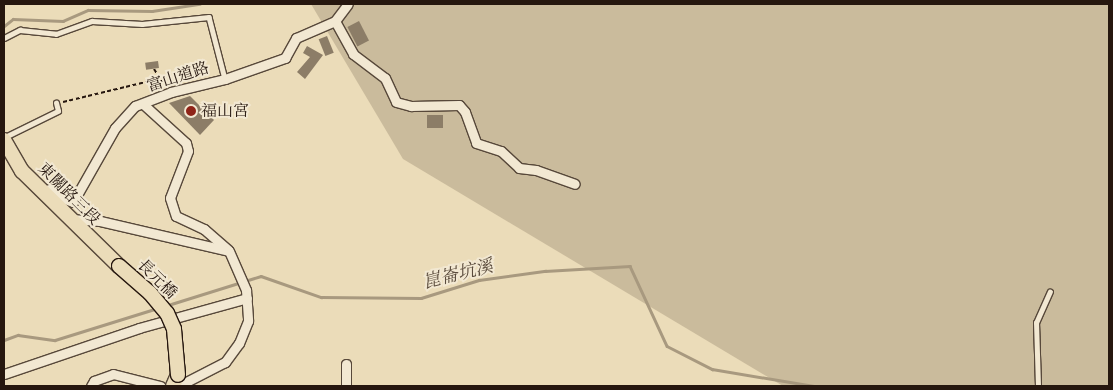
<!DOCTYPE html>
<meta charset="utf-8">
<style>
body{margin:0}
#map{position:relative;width:1113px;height:390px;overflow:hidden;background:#ebdcb9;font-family:"IM FELL French Canon","Noto Serif TC",serif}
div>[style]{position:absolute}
.green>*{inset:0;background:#cabb9c}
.stream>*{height:2.5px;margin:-1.25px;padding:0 1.25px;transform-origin:1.25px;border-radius:1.25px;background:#a8997f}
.building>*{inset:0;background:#8c7d67;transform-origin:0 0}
.path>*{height:2px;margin-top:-1px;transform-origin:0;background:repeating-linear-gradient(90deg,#26170f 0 4px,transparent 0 6.5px)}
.roads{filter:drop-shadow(1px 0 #57483a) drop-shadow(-1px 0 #57483a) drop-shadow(0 1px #57483a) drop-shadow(0 -1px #57483a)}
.lane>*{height:4.5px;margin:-2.25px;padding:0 2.25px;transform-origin:2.25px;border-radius:2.25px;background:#f2e8d2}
.street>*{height:9px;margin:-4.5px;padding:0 4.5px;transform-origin:4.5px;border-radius:4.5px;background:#f2e8d2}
.primary>*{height:14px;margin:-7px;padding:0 7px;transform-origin:7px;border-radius:7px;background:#ebdcb9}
.bridges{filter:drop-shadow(1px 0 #26170f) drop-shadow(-1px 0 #26170f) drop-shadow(0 1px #26170f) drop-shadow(0 -1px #26170f)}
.primary-bridge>*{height:14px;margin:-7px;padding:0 7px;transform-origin:7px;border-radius:7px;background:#ebdcb9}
.dots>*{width:14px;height:14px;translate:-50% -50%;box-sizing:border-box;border:2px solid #f2e8d2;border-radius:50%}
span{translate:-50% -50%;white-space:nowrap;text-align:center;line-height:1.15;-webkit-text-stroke:4px #f2e8d2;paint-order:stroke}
.street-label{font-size:16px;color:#26170f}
.poi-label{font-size:16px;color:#26170f}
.left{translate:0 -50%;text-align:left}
.water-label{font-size:18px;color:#5a4b3c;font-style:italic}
.frame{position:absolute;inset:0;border:5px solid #26170f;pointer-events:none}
</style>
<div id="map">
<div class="green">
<i style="clip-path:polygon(311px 4px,1109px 4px,1109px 386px,783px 386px,403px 159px)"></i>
</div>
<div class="stream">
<i style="left:4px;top:26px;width:11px;rotate:-38deg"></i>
<i style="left:13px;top:19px;width:50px;rotate:2.3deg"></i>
<i style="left:63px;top:21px;width:27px;rotate:-24deg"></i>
<i style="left:88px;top:10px;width:64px;rotate:0.9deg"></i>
<i style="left:152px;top:11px;width:48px;rotate:-8.5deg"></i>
<i style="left:168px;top:305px;width:97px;rotate:-17.3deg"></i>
<i style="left:261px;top:276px;width:64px;rotate:19.3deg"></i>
<i style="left:321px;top:297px;width:100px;rotate:0.6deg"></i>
<i style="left:421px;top:298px;width:61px;rotate:-17.2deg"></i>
<i style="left:479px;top:280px;width:67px;rotate:-7.8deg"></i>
<i style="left:545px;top:271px;width:85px;rotate:-3.4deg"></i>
<i style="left:630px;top:266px;width:88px;rotate:65.2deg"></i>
<i style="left:667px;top:346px;width:51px;rotate:27.1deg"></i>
<i style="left:712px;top:369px;width:103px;rotate:9.5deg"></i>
<i style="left:4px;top:340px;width:15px;rotate:-20deg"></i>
<i style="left:18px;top:335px;width:37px;rotate:8deg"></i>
<i style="left:55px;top:340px;width:108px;rotate:-17.3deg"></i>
</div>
<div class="building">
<i style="left:359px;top:21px;width:22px;height:13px;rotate:63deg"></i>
<i style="left:327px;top:36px;width:18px;height:9px;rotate:68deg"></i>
<i style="clip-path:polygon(307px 46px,323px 55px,305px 79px,297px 72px,310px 57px,303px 53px)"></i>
<i style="left:158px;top:61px;width:7px;height:13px;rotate:82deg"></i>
<i style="clip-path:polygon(190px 96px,214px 120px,200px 135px,169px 103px)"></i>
<i style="left:427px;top:115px;width:16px;height:13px"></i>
</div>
<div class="path">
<i style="left:154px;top:69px;width:19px;rotate:58deg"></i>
<i style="left:63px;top:102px;width:98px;rotate:-13.6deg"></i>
</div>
<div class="roads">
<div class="lane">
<i style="left:4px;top:38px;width:18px;rotate:-27deg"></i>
<i style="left:20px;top:30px;width:36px;rotate:6deg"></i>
<i style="left:56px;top:34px;width:38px;rotate:-20deg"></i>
<i style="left:92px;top:21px;width:50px;rotate:3.4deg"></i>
<i style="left:142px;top:24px;width:67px;rotate:-6deg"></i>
<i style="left:209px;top:17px;width:64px;rotate:75.5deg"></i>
<i style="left:5px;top:137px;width:59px;rotate:-26.1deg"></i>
<i style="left:58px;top:111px;width:8px;rotate:-104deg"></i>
<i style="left:1038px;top:386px;width:63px;rotate:-91.8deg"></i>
<i style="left:1036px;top:323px;width:34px;rotate:-66deg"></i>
</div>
<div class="street">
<i style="left:335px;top:21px;width:38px;rotate:61deg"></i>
<i style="left:353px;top:54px;width:40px;rotate:37deg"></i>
<i style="left:385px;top:78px;width:26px;rotate:65deg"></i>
<i style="left:396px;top:102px;width:16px;rotate:15deg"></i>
<i style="left:411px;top:106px;width:48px;rotate:-1.2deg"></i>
<i style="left:459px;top:105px;width:9px;rotate:49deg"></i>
<i style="left:465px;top:112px;width:33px;rotate:70deg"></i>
<i style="left:476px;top:143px;width:26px;rotate:18deg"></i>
<i style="left:501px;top:151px;width:25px;rotate:43deg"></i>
<i style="left:519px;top:168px;width:17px;rotate:7deg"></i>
<i style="left:536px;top:170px;width:41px;rotate:19.7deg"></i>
<i style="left:143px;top:104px;width:58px;rotate:42.2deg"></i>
<i style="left:186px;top:143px;width:8px;rotate:76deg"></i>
<i style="left:188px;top:151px;width:50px;rotate:111deg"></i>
<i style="left:170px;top:198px;width:19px;rotate:72deg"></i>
<i style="left:176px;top:216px;width:31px;rotate:25deg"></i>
<i style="left:204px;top:229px;width:32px;rotate:41deg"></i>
<i style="left:49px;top:189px;width:11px;rotate:41deg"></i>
<i style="left:57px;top:196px;width:17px;rotate:21deg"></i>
<i style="left:73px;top:202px;width:85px;rotate:-60.4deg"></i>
<i style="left:115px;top:128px;width:30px;rotate:-48deg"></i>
<i style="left:135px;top:106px;width:39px;rotate:-21deg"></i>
<i style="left:171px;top:92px;width:56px;rotate:-13.5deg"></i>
<i style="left:225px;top:79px;width:64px;rotate:-19.3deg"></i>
<i style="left:285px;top:58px;width:23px;rotate:-61deg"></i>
<i style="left:296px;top:38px;width:43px;rotate:-23.6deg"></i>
<i style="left:335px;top:21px;width:21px;rotate:-53deg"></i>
<i style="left:70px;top:219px;width:30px;rotate:4deg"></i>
<i style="left:100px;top:221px;width:132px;rotate:13.1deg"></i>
<i style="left:229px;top:251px;width:43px;rotate:66.4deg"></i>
<i style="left:246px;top:290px;width:31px;rotate:86deg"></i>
<i style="left:248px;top:321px;width:24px;rotate:112deg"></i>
<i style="left:239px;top:343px;width:24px;rotate:126deg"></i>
<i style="left:225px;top:362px;width:53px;rotate:152.9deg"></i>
<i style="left:346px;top:364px;width:22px;rotate:90deg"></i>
<i style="left:4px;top:374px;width:143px;rotate:-18.8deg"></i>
<i style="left:139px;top:328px;width:112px;rotate:-15.5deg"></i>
<i style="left:91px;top:386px;width:6px;rotate:-59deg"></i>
<i style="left:94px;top:381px;width:20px;rotate:-20deg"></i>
<i style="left:113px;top:374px;width:49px;rotate:14.3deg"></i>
</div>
<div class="primary">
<i style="left:4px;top:140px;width:36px;rotate:60deg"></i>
<i style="left:22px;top:171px;width:136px;rotate:44.4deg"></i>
<i style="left:173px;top:386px;width:12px;rotate:-66deg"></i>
</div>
</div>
<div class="bridges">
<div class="primary-bridge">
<i style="left:119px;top:266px;width:41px;rotate:41.1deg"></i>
<i style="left:150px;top:293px;width:26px;rotate:50deg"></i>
<i style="left:167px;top:313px;width:17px;rotate:66deg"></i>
<i style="left:174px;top:329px;width:46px;rotate:85deg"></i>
</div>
</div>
<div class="dots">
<i style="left:191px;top:111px;background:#8f2418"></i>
</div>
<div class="street-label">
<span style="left:178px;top:77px;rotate:-18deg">富山道路</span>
<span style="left:69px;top:194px;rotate:45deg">東關路三段</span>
<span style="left:157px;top:279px;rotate:45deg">長元橋</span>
</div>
<div class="poi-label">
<span class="left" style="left:201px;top:111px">福山宮</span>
</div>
<div class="water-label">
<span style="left:458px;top:275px;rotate:-14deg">崑崙坑溪</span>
</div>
<div class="frame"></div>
</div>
